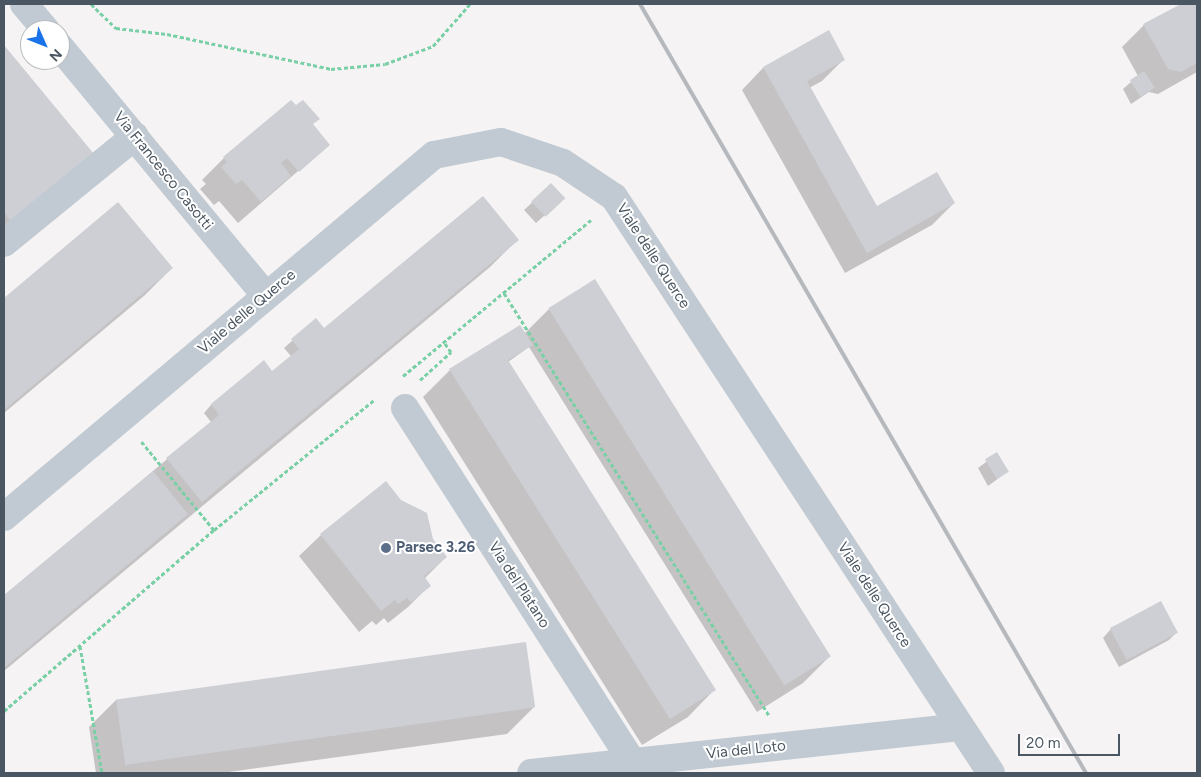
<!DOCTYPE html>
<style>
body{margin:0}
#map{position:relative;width:1201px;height:777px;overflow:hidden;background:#f5f3f3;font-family:Figtree,sans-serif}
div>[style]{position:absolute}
.shadow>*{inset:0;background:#0003}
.building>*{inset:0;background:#cdcfd5;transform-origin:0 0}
.path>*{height:3px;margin-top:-1.5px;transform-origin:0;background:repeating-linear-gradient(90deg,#7ad0a6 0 4px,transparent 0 6.5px)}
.minor>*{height:28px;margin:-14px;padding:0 14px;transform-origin:14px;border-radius:14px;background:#c1cad2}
.rail>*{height:4px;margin:-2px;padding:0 2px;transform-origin:2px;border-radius:2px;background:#b5b8bd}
.dots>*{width:14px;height:14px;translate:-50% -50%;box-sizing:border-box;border:2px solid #fff;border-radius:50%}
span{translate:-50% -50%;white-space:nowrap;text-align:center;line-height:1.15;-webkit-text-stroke:4px #fff;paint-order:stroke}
.street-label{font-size:15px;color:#4a5661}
.service-label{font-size:15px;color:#4e5e75;font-weight:700}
.left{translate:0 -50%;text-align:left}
.frame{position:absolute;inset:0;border:5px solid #4a5661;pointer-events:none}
.north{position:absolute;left:20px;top:20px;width:50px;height:50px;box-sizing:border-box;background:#fff;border:1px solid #b7bbc0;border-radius:50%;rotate:134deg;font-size:14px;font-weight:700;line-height:20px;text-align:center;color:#4a5661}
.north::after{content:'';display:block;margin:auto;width:18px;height:22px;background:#1a73e8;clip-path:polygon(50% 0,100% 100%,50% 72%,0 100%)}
.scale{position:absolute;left:1018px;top:734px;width:102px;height:22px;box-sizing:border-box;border:2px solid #4a5661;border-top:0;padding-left:6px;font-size:15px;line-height:18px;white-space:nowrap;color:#4a5661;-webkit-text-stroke:4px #fff;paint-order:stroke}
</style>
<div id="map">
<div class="shadow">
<i style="clip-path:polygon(1183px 4px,1197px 4px,1197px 72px,1158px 94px,1149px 92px,1131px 104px,1123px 89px,1138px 76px,1122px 47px,1144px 25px)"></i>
<i style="clip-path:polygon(828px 32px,844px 59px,822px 81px,809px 88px,877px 208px,954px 203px,932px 225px,845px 273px,742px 90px,763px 68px)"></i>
<i style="clip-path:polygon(4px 47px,92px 154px,4px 231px)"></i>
<i style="clip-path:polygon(312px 125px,328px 145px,238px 223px,219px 201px,214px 205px,200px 189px,206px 184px,202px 180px,224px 158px)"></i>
<i style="clip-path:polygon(551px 185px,555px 206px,536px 223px,524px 210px)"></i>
<i style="clip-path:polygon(118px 203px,172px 268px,145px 295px,4px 413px,4px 299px)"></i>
<i style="clip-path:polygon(517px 240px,490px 267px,4px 671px,4px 597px,211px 422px,204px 413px,211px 405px,263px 362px,268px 376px,291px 356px,284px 348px,316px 320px,317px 332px)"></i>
<i style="clip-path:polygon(549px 309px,830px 656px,803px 683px,757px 712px,529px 347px,508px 362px,714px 690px,688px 717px,642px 745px,423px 397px,450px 370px,524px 334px)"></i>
<i style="clip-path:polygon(997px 454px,1007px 472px,988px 486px,978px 468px)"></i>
<i style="clip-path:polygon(321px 535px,432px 539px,446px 557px,424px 579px,429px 586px,408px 607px,388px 623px,384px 618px,376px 625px,372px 621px,359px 632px,299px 556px)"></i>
<i style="clip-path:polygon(1160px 602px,1177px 632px,1169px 640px,1119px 667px,1103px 638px,1110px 630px)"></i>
<i style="clip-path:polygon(116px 700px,534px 707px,507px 734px,221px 773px,96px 773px,89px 727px)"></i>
</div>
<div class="building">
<i style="clip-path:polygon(1181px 4px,1197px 4px,1197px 63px,1181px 72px,1168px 69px,1143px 24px)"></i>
<i style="clip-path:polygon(829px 30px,845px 60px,807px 81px,877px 206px,937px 172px,955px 203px,867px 253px,763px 67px)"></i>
<i style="clip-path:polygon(4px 45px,94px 154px,11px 222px,4px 212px)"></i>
<i style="left:1144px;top:71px;width:20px;height:17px;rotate:57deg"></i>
<i style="clip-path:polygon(291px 100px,296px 105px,303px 100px,320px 119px,313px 124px,330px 145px,299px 172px,287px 158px,281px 163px,291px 176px,261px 202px,242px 180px,236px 184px,221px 167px,227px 162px,223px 157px)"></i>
<i style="left:551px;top:183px;width:21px;height:27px;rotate:47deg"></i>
<i style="clip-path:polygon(483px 196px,519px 240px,202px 502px,166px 458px,219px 415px,211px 404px,264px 360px,272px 371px,299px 349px,291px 339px,316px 318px,324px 328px)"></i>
<i style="clip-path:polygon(118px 202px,173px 268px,4px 410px,4px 298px)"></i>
<i style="left:595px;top:279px;width:445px;height:55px;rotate:58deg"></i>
<i style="clip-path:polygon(520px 325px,533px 345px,508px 360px,716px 690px,670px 719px,449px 369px)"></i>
<i style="left:997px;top:452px;width:23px;height:14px;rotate:59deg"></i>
<i style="clip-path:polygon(153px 471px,188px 514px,4px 668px,4px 595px)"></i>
<i style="clip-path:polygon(386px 481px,401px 500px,427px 513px,433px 539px,447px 557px,424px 576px,431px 586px,411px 602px,407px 598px,398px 604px,395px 600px,381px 611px,320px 534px)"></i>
<i style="left:1161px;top:601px;width:36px;height:58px;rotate:62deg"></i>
<i style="left:526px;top:642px;width:66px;height:414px;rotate:82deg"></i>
</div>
<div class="path">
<i style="left:91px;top:4px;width:35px;rotate:44deg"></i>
<i style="left:116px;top:28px;width:51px;rotate:6.7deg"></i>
<i style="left:167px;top:34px;width:168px;rotate:12deg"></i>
<i style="left:331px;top:69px;width:54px;rotate:-5.3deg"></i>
<i style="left:385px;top:64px;width:51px;rotate:-20.6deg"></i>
<i style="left:433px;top:46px;width:56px;rotate:-48.6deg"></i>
<i style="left:504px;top:293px;width:499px;rotate:57.9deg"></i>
<i style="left:403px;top:376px;width:246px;rotate:-39.7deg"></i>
<i style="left:420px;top:380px;width:42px;rotate:-42.1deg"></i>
<i style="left:451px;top:352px;width:12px;rotate:-125deg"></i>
<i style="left:214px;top:530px;width:208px;rotate:-39.1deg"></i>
<i style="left:80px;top:646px;width:129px;rotate:80.2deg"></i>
<i style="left:4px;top:711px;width:277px;rotate:-40.8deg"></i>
<i style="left:214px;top:530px;width:115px;rotate:-129.4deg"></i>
</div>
<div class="minor">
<i style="left:24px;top:4px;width:34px;rotate:50deg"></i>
<i style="left:60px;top:47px;width:323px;rotate:50.4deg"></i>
<i style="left:4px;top:243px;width:169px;rotate:-39.2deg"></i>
<i style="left:405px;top:408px;width:421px;rotate:57.3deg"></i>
<i style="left:4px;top:517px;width:562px;rotate:-40.09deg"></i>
<i style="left:434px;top:155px;width:68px;rotate:-11deg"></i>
<i style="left:501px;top:142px;width:65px;rotate:18.7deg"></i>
<i style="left:563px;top:163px;width:61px;rotate:33.7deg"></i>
<i style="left:614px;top:197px;width:688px;rotate:56.79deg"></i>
<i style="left:531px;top:773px;width:431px;rotate:-6.1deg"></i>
</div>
<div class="rail">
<i style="left:640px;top:4px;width:889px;rotate:59.89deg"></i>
</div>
<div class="dots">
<i style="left:386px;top:548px;background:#5c6f8a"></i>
</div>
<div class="street-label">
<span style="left:163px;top:171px;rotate:51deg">Via Francesco Casotti</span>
<span style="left:653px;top:256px;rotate:57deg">Viale delle Querce</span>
<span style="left:247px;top:312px;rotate:-40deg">Viale delle Querce</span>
<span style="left:519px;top:585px;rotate:57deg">Via del Platano</span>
<span style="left:874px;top:595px;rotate:57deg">Viale delle Querce</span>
<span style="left:746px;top:750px;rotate:-6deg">Via del Loto</span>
</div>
<div class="service-label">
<span class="left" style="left:396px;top:548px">Parsec 3.26</span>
</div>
<div class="frame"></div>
<div class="north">N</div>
<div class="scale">20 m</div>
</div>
